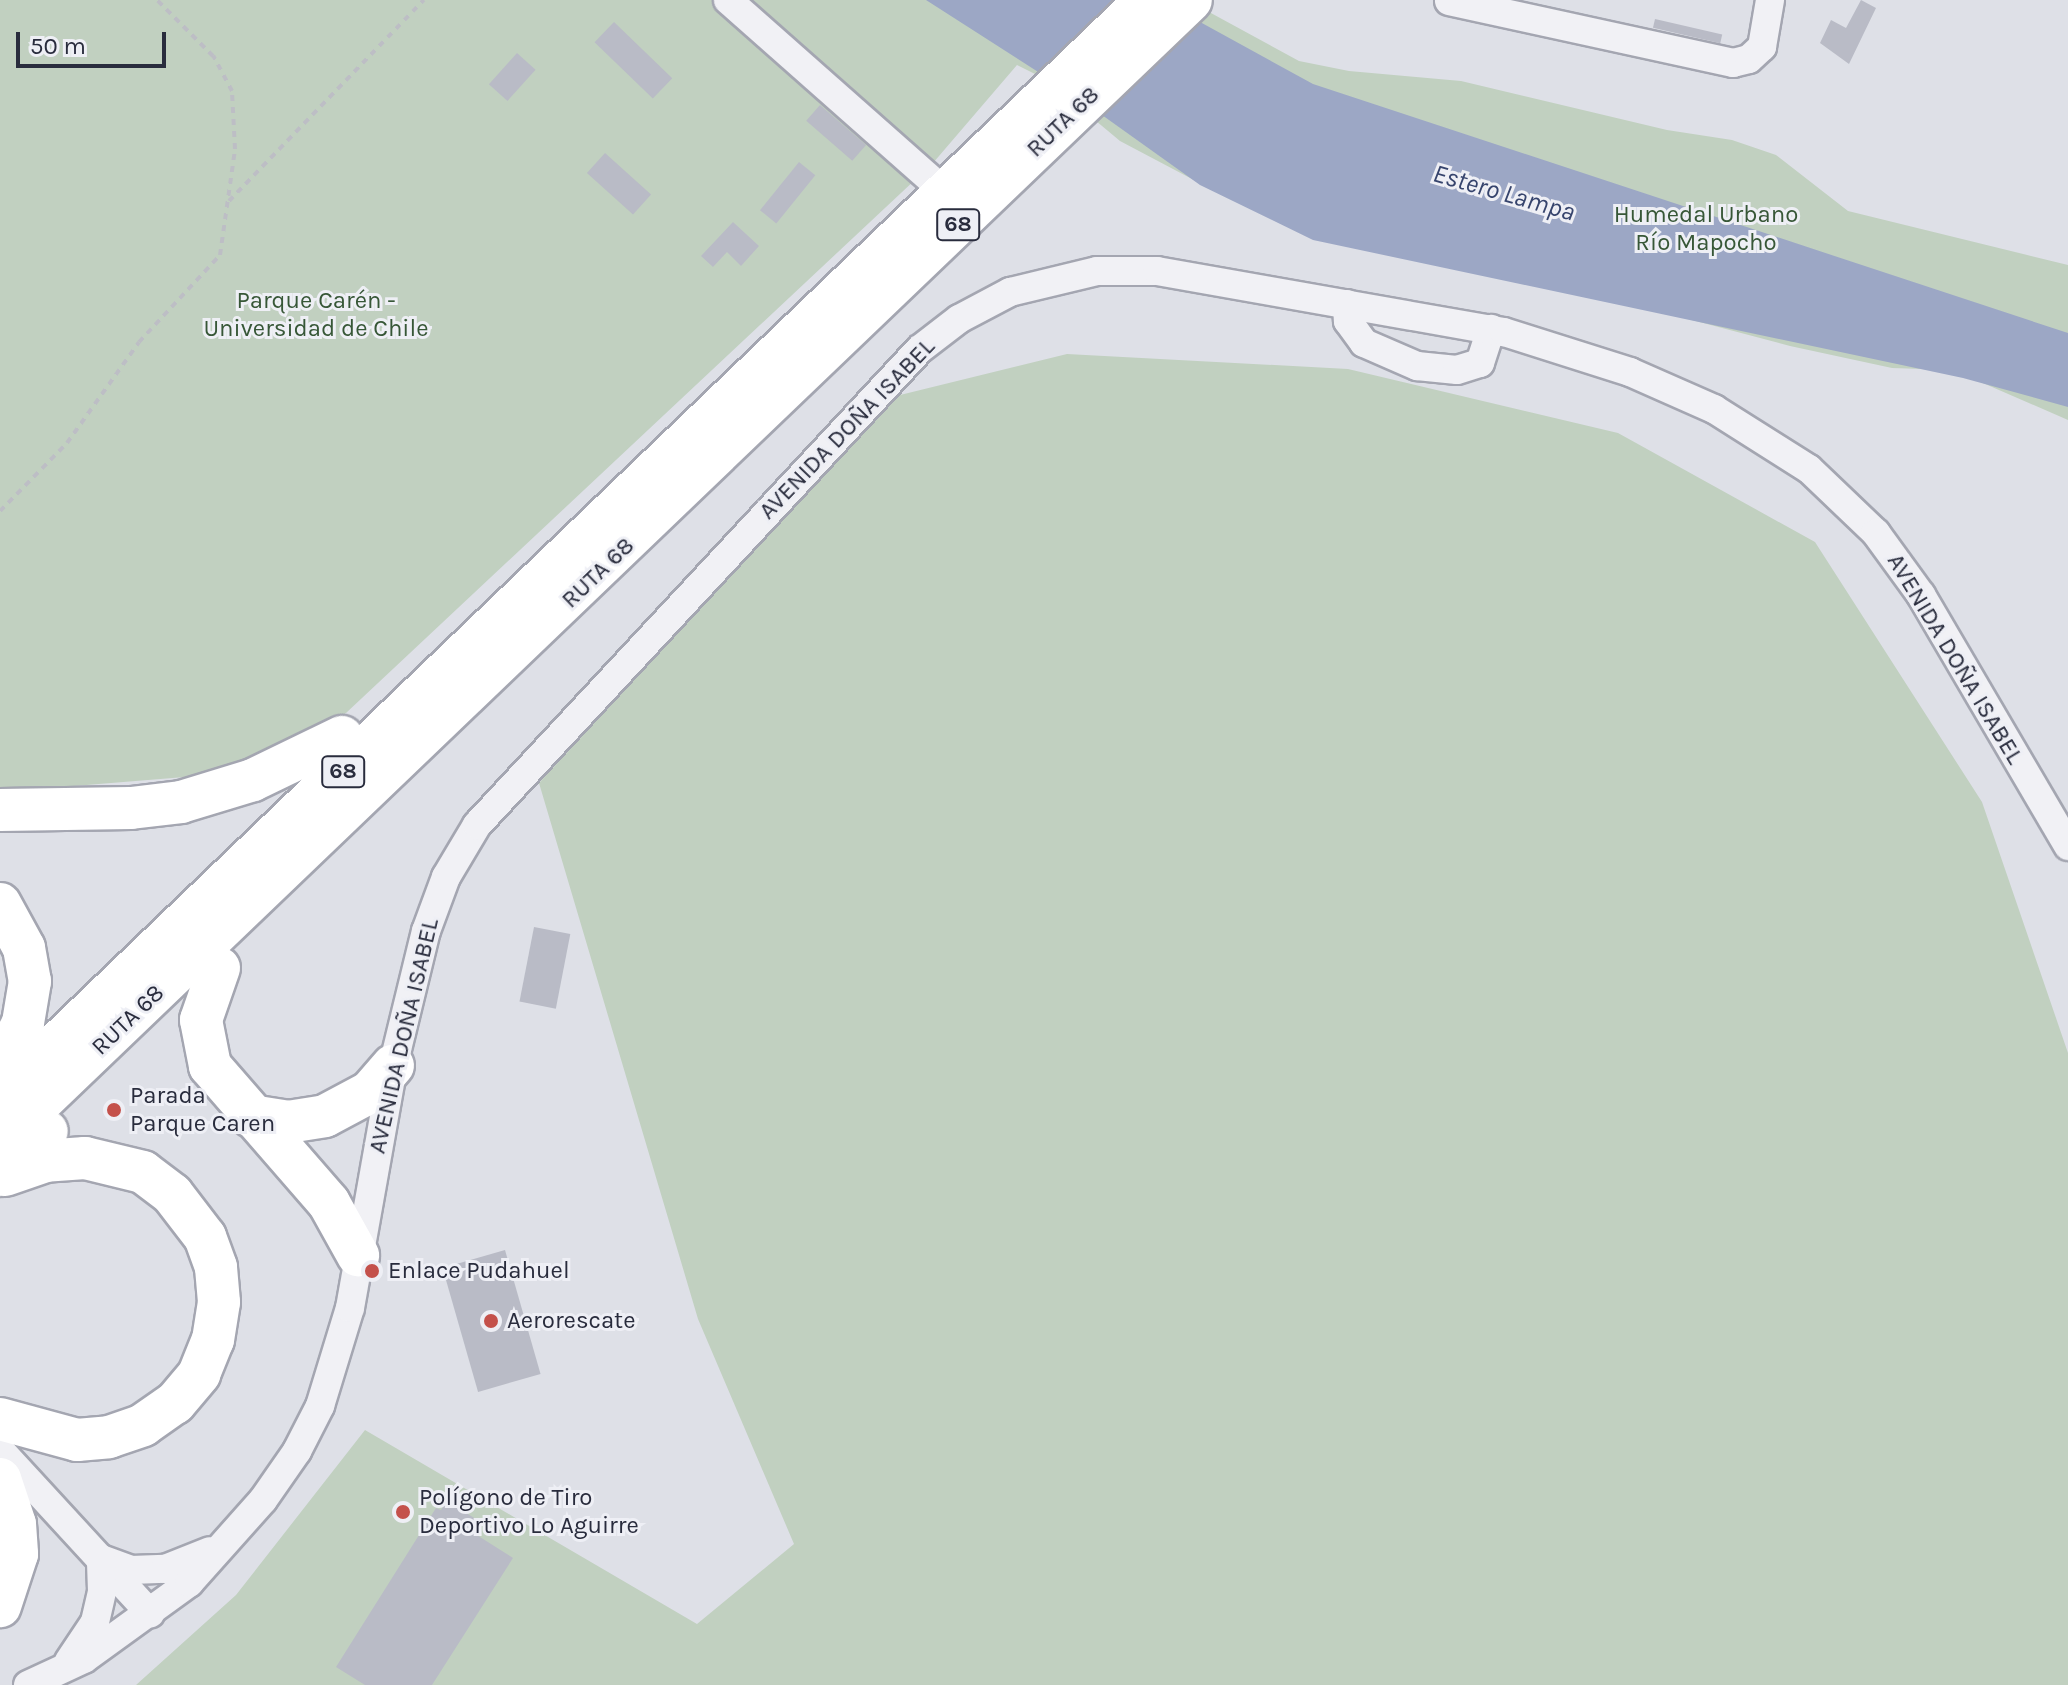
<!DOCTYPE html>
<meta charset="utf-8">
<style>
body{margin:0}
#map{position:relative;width:2068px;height:1685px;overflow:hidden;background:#dee0e7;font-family:Karla,sans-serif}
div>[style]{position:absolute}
.green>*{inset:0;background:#c1d0c0}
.water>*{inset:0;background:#9ca7c5}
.building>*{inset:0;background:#b9bbc6;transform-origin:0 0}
.path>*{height:4px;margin-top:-2px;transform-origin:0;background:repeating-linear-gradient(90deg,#bdbec5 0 6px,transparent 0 12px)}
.roads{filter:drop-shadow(2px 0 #a4a6b1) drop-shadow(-2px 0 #a4a6b1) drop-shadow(0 2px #a4a6b1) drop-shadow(0 -2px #a4a6b1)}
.minor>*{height:28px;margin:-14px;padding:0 14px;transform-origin:14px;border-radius:14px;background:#f1f1f5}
.highway>*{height:42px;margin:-21px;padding:0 21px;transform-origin:21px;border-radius:21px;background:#fff}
.dots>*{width:22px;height:22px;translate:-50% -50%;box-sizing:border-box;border:4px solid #eeeff5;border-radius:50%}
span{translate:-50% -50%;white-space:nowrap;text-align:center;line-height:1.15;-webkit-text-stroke:6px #eeeff5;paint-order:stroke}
.shield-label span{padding:2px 6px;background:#eeeff5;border:2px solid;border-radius:6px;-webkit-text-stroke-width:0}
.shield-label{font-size:22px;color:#292c3d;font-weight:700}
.street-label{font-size:24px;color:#292c3d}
.park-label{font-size:24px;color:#375737}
.poi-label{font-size:24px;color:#292c3d}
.left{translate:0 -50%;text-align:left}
.water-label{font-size:26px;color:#36446d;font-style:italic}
.scale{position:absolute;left:16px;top:32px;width:150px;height:36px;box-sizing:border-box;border:4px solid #292c3d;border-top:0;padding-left:10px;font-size:24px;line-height:28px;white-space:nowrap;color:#292c3d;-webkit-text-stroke:6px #eeeff5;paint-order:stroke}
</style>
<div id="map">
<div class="green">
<i style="clip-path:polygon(0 0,1187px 0,1299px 61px,1349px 71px,1461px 81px,1667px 130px,1732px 140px,1776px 155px,1848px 211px,2068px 265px,2068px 420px,1953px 370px,1892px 368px,1790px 346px,1226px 197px,1120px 141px,1047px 80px,1017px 65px,933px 163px,346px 713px,222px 774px,0 792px)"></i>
<i style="clip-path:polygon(1067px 354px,1348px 369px,1618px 433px,1815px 542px,1982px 802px,2068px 1053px,2068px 1685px,136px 1685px,236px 1595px,365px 1430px,697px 1624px,794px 1544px,698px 1319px,539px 783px,896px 396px)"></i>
</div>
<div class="water">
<i style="clip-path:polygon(926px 0,1160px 0,1313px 84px,2068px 333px,2068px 407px,1963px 378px,1313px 240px,1200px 185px,1074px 95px)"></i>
</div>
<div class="building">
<i style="clip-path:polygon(1861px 0,1876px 8px,1849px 64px,1820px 43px,1831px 20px,1846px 28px)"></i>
<i style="left:1655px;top:19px;width:69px;height:9px;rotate:13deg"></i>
<i style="left:614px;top:22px;width:81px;height:28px;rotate:44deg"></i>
<i style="left:517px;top:53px;width:25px;height:42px;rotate:42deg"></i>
<i style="left:820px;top:105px;width:61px;height:21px;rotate:41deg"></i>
<i style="left:605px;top:153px;width:62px;height:27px;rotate:42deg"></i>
<i style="left:799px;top:162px;width:21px;height:62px;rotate:39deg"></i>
<i style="clip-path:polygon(733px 222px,759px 246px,741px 266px,727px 252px,713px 267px,701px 256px)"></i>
<i style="left:534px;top:927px;width:37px;height:76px;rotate:11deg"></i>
<i style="left:505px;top:1250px;width:129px;height:65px;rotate:74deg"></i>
<i style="clip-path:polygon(447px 1501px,479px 1521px,472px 1532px,513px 1558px,432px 1685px,365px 1685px,336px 1667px,436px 1508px,441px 1510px)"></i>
</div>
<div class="path">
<i style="left:229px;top:201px;width:280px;rotate:-45.9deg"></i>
<i style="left:0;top:511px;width:95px;rotate:-45.4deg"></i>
<i style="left:67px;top:443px;width:124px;rotate:-54.5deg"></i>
<i style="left:139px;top:342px;width:119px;rotate:-47deg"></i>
<i style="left:220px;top:255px;width:107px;rotate:-81.9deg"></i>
<i style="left:235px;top:149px;width:58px;rotate:-93deg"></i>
<i style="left:232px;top:91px;width:40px;rotate:-118deg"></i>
<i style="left:213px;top:56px;width:79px;rotate:-135deg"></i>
</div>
<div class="roads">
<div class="minor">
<i style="left:728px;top:0;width:291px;rotate:41.5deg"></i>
<i style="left:1449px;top:1px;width:291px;rotate:12.3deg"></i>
<i style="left:1733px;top:63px;width:16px;rotate:-14deg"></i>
<i style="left:1749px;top:59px;width:18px;rotate:-43deg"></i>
<i style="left:1762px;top:47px;width:48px;rotate:-80.3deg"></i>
<i style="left:1347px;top:304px;width:17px;rotate:87deg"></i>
<i style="left:1348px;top:321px;width:27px;rotate:54deg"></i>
<i style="left:1364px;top:343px;width:58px;rotate:23.5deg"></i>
<i style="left:1417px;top:366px;width:40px;rotate:5.7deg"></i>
<i style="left:1457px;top:370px;width:24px;rotate:-17deg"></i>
<i style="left:1480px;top:363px;width:36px;rotate:-72deg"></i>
<i style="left:0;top:1450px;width:222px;rotate:47.4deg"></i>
<i style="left:101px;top:1559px;width:32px;rotate:20deg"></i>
<i style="left:131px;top:1570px;width:34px;rotate:-2deg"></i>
<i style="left:165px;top:1569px;width:48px;rotate:-21.8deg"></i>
<i style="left:69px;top:1661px;width:47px;rotate:-56.3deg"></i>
<i style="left:95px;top:1622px;width:32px;rotate:-77deg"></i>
<i style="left:102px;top:1591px;width:32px;rotate:-92deg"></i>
<i style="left:28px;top:1685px;width:62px;rotate:-24.9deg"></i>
<i style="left:84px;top:1659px;width:130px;rotate:-35.9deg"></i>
<i style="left:189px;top:1583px;width:111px;rotate:-48.3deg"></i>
<i style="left:263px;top:1500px;width:60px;rotate:-55.2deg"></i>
<i style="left:297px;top:1451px;width:51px;rotate:-62.9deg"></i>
<i style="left:320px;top:1406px;width:102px;rotate:-73deg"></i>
<i style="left:350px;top:1308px;width:246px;rotate:-79.9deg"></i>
<i style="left:393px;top:1066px;width:139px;rotate:-76.3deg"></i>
<i style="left:426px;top:931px;width:58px;rotate:-69.7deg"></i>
<i style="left:446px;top:877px;width:61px;rotate:-59.2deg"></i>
<i style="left:477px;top:825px;width:650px;rotate:-47.06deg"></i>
<i style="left:920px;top:349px;width:49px;rotate:-37.6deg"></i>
<i style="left:959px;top:319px;width:58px;rotate:-27.9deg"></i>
<i style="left:1010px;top:292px;width:89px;rotate:-13.6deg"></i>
<i style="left:1097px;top:271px;width:60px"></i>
<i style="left:1157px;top:271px;width:352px;rotate:10deg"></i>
<i style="left:1504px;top:332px;width:132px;rotate:17.6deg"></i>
<i style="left:1630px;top:372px;width:92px;rotate:23.8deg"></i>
<i style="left:1714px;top:409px;width:112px;rotate:32.3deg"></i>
<i style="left:1809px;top:469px;width:93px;rotate:43.7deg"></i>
<i style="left:1876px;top:533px;width:77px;rotate:54deg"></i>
<i style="left:1921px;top:595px;width:291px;rotate:59.6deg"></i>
</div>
<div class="highway">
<i style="left:0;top:810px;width:131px;rotate:-0.9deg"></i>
<i style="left:131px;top:808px;width:50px;rotate:-6.8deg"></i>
<i style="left:181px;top:802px;width:75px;rotate:-17deg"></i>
<i style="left:253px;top:780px;width:99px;rotate:-25.8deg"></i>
<i style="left:0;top:904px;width:50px;rotate:61.4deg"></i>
<i style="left:24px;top:948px;width:34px;rotate:80deg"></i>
<i style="left:30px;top:981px;width:43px;rotate:99.5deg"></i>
<i style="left:23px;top:1023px;width:30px;rotate:117deg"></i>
<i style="left:219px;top:968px;width:55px;rotate:109.1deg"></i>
<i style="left:201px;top:1020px;width:47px;rotate:78.9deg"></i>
<i style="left:210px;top:1066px;width:181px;rotate:49deg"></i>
<i style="left:329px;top:1203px;width:60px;rotate:60.9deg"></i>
<i style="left:0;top:1098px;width:1587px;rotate:-43.77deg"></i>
<i style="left:251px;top:1116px;width:37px;rotate:9deg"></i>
<i style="left:288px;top:1122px;width:37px;rotate:-9deg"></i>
<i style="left:325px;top:1116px;width:51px;rotate:-28.1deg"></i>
<i style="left:370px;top:1092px;width:35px;rotate:-49deg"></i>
<i style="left:0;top:1141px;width:1649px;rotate:-43.77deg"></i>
<i style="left:0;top:1175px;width:64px;rotate:-43.1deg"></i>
<i style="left:0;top:1419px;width:80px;rotate:15.3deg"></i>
<i style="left:77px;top:1440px;width:32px;rotate:-5deg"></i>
<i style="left:109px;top:1437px;width:36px;rotate:-19deg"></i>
<i style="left:143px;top:1425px;width:39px;rotate:-35deg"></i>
<i style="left:175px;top:1403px;width:38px;rotate:-50deg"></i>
<i style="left:199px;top:1374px;width:37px;rotate:-68deg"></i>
<i style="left:213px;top:1340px;width:38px;rotate:-81deg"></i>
<i style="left:219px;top:1302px;width:35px;rotate:-95deg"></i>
<i style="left:216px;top:1267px;width:32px;rotate:-110deg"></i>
<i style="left:205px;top:1237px;width:54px;rotate:-127.5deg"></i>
<i style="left:172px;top:1194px;width:36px;rotate:-143deg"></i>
<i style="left:143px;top:1172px;width:60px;rotate:-166.4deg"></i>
<i style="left:85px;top:1158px;width:39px;rotate:176deg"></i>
<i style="left:46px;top:1161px;width:43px;rotate:161.1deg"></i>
<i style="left:0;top:1479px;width:47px;rotate:71.6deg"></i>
<i style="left:15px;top:1524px;width:30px;rotate:86deg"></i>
<i style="left:17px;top:1554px;width:55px;rotate:108.1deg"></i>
</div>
</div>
<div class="dots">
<i style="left:114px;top:1110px;background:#c4514b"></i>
<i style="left:372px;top:1271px;background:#c4514b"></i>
<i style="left:491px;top:1321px;background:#c4514b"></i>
<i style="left:403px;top:1512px;background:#c4514b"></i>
</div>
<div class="shield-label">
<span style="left:958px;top:225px">68</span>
<span style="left:343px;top:772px">68</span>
</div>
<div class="street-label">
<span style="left:1063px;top:122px;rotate:-44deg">RUTA 68</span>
<span style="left:847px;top:429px;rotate:-46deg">AVENIDA DOÑA ISABEL</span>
<span style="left:598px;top:573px;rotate:-44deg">RUTA 68</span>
<span style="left:1955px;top:659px;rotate:59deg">AVENIDA DOÑA ISABEL</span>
<span style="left:128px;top:1020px;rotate:-44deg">RUTA 68</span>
<span style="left:404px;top:1036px;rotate:-77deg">AVENIDA DOÑA ISABEL</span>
</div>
<div class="park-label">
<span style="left:1706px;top:229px">Humedal Urbano<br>Río Mapocho</span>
<span style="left:316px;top:315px">Parque Carén -<br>Universidad de Chile</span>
</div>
<div class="poi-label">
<span class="left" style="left:130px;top:1110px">Parada<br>Parque Caren</span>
<span class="left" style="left:388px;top:1271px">Enlace Pudahuel</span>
<span class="left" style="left:507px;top:1321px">Aerorescate</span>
<span class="left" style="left:419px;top:1512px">Polígono de Tiro<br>Deportivo Lo Aguirre</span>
</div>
<div class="water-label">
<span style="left:1504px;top:193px;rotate:16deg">Estero Lampa</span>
</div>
<div class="scale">50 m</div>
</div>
